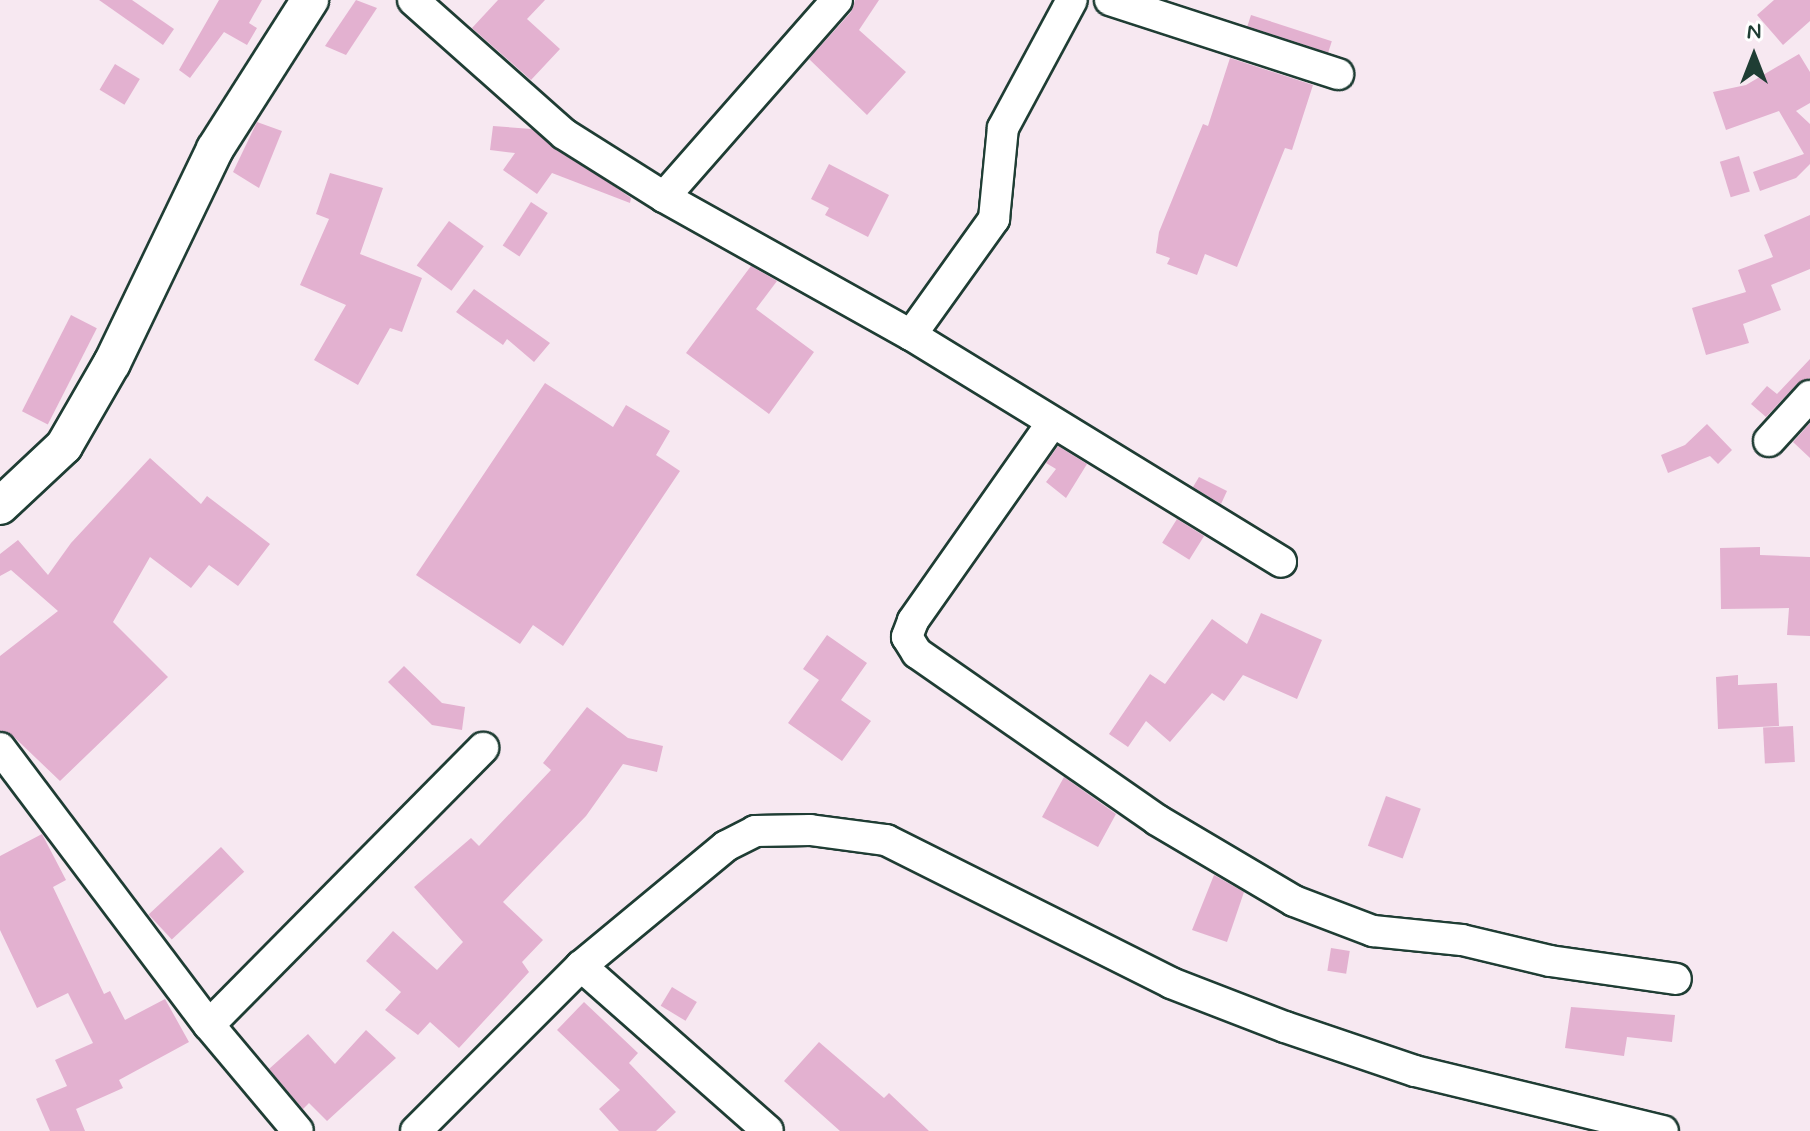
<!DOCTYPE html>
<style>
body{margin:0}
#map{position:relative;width:1810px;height:1131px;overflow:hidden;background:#f7e8f1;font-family:Mynerve,sans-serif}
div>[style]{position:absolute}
.building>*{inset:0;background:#e3b1d0;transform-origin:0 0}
.roads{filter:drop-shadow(2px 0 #1f3d34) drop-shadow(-2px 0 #1f3d34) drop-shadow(0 2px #1f3d34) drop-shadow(0 -2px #1f3d34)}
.minor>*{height:30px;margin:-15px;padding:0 15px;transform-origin:15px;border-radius:15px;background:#fff}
.tertiary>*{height:36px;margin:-18px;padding:0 18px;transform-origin:18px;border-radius:18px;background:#fff}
span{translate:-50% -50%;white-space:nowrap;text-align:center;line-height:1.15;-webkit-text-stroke:8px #fff;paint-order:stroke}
.north{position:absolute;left:1714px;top:16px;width:80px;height:80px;-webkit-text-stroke:6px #fff;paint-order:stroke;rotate:0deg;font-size:22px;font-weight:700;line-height:32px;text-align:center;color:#1f3d34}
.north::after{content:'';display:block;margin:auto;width:28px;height:36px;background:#1f3d34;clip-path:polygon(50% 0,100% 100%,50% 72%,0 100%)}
</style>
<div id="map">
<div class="building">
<i style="clip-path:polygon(99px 0,132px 0,174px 29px,163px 45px)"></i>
<i style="clip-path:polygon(219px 0,262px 0,249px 23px,257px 28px,247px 45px,224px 32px,190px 78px,179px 70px)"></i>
<i style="clip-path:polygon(356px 0,377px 8px,346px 55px,325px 46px)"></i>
<i style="clip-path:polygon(498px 0,545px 0,527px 19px,560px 49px,531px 80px,472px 28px)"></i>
<i style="clip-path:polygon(855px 0,879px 0,859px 30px,906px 72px,867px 115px,809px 59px,851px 12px)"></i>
<i style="clip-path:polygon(1774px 0,1810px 0,1810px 21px,1783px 45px,1757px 15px)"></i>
<i style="left:1251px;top:15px;width:85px;height:12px;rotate:18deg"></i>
<i style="clip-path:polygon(1799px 54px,1810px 72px,1810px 103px,1796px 111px,1810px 124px,1810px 164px,1796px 178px,1760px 191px,1753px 172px,1804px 154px,1779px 111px,1726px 130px,1713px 92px,1746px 85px)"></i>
<i style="clip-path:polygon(1230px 58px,1313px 85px,1292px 150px,1285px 148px,1237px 267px,1205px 254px,1197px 275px,1167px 264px,1170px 258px,1156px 253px,1159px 232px,1203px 124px,1208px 126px)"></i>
<i style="left:115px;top:64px;width:29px;height:30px;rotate:31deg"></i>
<i style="clip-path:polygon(257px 122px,282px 131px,259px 188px,233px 172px)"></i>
<i style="clip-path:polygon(493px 126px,532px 129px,631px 198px,630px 203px,552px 173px,537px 194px,503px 170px,515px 153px,490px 150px)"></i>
<i style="left:1739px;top:156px;width:37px;height:20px;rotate:73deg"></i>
<i style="clip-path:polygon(829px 164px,889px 195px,868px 237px,825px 215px,829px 208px,811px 199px)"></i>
<i style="clip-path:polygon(330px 173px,383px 188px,360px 254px,422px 278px,402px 332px,390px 328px,358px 385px,314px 360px,346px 305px,300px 285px,329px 219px,316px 214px)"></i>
<i style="left:531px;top:202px;width:20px;height:52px;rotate:33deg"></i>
<i style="clip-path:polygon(1810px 215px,1810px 269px,1771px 285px,1781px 310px,1743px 324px,1749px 343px,1706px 355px,1692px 308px,1746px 292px,1738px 270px,1773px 257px,1764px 235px)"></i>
<i style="left:449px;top:221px;width:43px;height:55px;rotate:36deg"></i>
<i style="clip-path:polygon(751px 266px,777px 281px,756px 309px,814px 352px,769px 414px,686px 353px)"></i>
<i style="clip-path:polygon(474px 289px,550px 343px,534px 362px,507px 339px,503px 345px,456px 312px)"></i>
<i style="left:71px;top:315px;width:29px;height:108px;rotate:27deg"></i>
<i style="clip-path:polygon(1810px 359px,1810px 378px,1797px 384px,1766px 417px,1751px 404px,1767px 386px,1777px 394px)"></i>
<i style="clip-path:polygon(545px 383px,613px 427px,626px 405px,670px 431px,656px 455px,680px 471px,563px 646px,533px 625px,520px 644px,416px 575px)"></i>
<i style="clip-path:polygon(1810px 423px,1810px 458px,1793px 442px)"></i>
<i style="clip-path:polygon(1707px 424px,1732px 450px,1718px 464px,1710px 456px,1668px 473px,1661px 455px,1685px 445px)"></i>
<i style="clip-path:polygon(1058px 446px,1087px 464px,1066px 498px,1046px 482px,1056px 469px,1046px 463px)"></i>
<i style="clip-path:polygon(150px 458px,201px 504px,207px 496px,270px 544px,238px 586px,209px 565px,191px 588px,150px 557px,113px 622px,168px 677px,60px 781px,14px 737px,0 730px,0 656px,58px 611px,11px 570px,0 576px,0 554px,18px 540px,48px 575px,71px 543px)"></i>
<i style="clip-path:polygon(1199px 477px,1227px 491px,1221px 504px,1193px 487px)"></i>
<i style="left:1177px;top:519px;width:32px;height:28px;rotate:32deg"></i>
<i style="clip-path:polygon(1760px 547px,1760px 555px,1810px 557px,1810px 636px,1787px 635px,1789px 608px,1721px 609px,1720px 548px)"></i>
<i style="clip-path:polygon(1261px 613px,1322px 640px,1297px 699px,1243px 675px,1224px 701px,1212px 693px,1170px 742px,1146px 721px,1128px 747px,1109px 734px,1150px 674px,1165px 684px,1212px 619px,1247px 644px)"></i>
<i style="clip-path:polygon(827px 635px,867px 663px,841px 700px,871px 721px,842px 761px,788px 723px,819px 680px,803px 669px)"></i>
<i style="clip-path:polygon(404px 666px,442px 703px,465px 707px,462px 730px,432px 725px,388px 682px)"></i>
<i style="clip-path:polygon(1738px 675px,1738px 685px,1777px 683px,1779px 726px,1718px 729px,1716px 677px)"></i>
<i style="clip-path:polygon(587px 707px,628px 738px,663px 746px,657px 772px,623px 764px,586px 816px,503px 902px,543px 940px,522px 962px,529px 972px,459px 1048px,430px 1022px,418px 1035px,385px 1010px,401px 992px,366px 961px,393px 931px,437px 970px,463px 942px,414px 887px,471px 838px,479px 846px,551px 770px,543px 763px)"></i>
<i style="left:1793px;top:726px;width:36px;height:30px;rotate:87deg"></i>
<i style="clip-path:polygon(1064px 777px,1116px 814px,1098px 847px,1042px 817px)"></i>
<i style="left:1386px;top:796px;width:37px;height:53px;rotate:20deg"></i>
<i style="clip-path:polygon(42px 834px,66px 880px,53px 887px,104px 994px,110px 991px,125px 1020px,165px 999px,189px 1042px,119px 1080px,123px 1088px,76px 1109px,85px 1131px,50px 1131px,36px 1099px,67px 1086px,55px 1060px,93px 1043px,68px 993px,37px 1008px,0 930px,0 856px)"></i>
<i style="left:221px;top:847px;width:34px;height:99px;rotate:47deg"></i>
<i style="clip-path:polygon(1214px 875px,1244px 892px,1227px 942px,1192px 930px)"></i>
<i style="left:1331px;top:948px;width:19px;height:23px;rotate:9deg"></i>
<i style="left:672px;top:987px;width:29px;height:22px;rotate:31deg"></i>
<i style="clip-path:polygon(584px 1002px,638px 1053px,629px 1063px,676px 1112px,656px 1131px,619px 1131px,599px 1109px,620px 1090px,557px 1030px)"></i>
<i style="clip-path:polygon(1571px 1007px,1675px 1015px,1672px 1042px,1627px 1037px,1624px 1056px,1565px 1048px)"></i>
<i style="clip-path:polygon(366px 1030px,396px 1058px,327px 1121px,309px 1103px,303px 1109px,269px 1069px,308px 1034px,335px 1064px)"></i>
<i style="clip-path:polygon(819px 1042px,884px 1098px,889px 1093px,929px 1131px,840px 1131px,784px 1081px)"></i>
</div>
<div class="roads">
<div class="minor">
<i style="left:413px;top:0;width:202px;rotate:41.6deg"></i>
<i style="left:564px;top:134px;width:118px;rotate:32.2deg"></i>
<i style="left:664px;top:197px;width:283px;rotate:29.2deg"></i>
<i style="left:911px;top:335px;width:434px;rotate:31.5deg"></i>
<i style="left:1110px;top:0;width:240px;rotate:18deg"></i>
<i style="left:664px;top:197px;width:262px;rotate:-48.7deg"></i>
<i style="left:911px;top:335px;width:143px;rotate:-54.4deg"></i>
<i style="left:994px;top:219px;width:91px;rotate:-84.4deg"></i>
<i style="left:1003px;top:128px;width:145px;rotate:-61.7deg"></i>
<i style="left:1052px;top:423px;width:242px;rotate:125.1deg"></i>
<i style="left:913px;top:621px;width:17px;rotate:111deg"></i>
<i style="left:907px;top:637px;width:19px;rotate:58deg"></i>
<i style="left:917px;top:653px;width:292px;rotate:34.8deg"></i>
<i style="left:1157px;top:820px;width:159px;rotate:30.6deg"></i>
<i style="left:1294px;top:901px;width:85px;rotate:20.8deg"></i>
<i style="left:1373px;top:931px;width:89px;rotate:5.8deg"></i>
<i style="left:1462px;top:940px;width:90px;rotate:13.4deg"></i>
<i style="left:1550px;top:961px;width:127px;rotate:8.1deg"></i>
<i style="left:1769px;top:441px;width:61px;rotate:-47.7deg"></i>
<i style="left:0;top:748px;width:347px;rotate:53deg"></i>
<i style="left:209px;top:1025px;width:138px;rotate:50deg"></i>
<i style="left:581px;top:966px;width:249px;rotate:41.4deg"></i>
<i style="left:209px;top:1025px;width:390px;rotate:-45.3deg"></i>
<i style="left:416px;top:1131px;width:233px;rotate:-45deg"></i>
<i style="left:581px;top:966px;width:188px;rotate:-39.6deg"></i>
<i style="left:726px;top:846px;width:33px;rotate:-27deg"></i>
<i style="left:755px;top:831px;width:55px;rotate:-1deg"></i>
<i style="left:810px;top:830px;width:77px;rotate:7.5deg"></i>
<i style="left:886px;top:840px;width:319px;rotate:26.6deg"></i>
<i style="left:1171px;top:983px;width:122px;rotate:21.1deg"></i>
<i style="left:1285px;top:1027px;width:137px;rotate:18.7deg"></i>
<i style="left:1415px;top:1071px;width:255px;rotate:13.6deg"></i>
</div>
<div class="tertiary">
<i style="left:0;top:506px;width:88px;rotate:-43.2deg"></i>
<i style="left:64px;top:446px;width:96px;rotate:-60deg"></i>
<i style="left:112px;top:363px;width:237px;rotate:-64.3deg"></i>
<i style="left:215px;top:149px;width:177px;rotate:-57.5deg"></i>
</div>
</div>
<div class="north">N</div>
</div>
